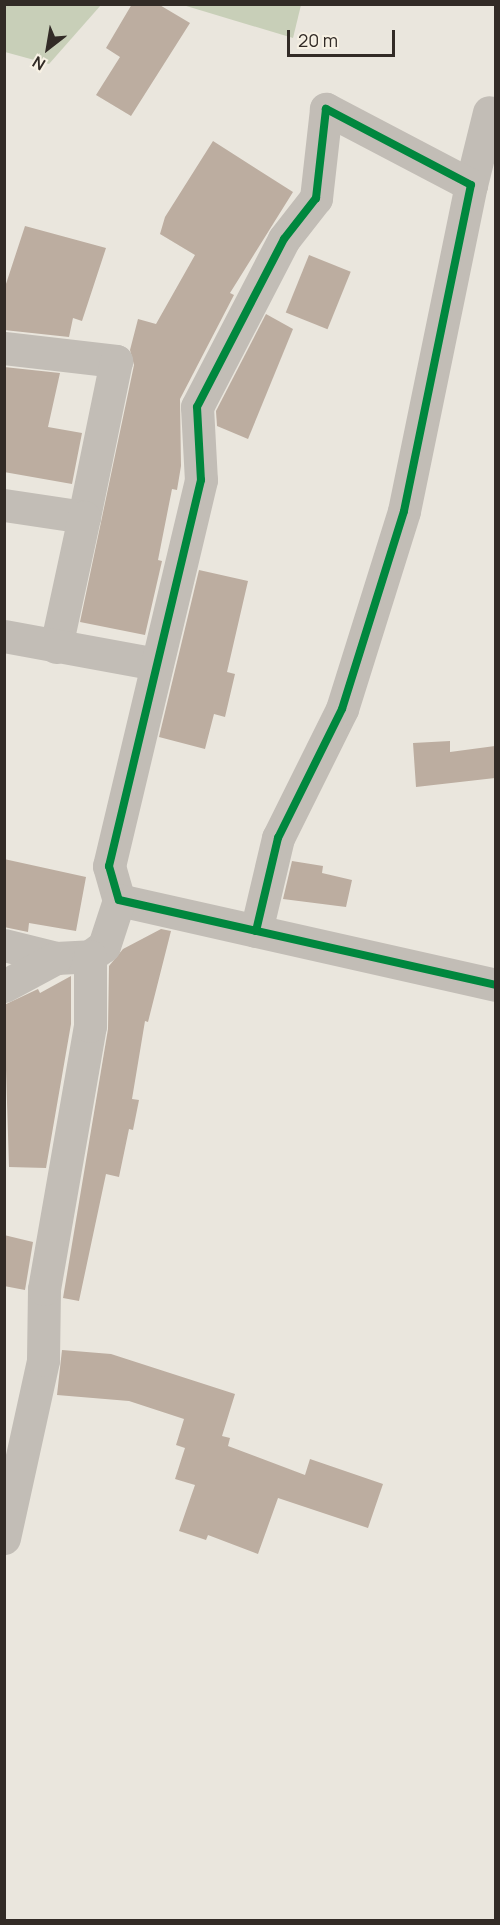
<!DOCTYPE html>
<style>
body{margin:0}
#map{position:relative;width:500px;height:1925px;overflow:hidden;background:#eae6dd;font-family:Manrope,sans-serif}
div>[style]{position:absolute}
.green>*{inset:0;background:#c8cfb8}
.building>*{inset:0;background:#bcada0;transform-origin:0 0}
.minor>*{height:33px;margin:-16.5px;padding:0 16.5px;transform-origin:16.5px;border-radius:16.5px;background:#c2bdb6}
.cycleway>*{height:8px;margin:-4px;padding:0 4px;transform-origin:4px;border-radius:4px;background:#00873e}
span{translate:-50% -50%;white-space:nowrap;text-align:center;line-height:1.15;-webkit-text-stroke:4.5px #f7f1e4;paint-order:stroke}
.frame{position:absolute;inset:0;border:6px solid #322b26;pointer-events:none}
.north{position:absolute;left:18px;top:18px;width:60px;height:60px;-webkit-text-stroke:4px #f7f1e4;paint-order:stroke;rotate:211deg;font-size:16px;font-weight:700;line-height:24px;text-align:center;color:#322b26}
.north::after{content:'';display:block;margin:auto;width:21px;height:27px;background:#322b26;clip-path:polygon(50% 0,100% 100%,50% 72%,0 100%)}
.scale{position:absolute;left:287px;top:30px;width:108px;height:27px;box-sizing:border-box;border:3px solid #322b26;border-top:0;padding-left:8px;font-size:18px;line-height:21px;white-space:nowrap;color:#322b26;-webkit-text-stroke:4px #f7f1e4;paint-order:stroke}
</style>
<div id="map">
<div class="green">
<i style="clip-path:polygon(4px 5px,5px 4px,101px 5px,49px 64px,5px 52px)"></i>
<i style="clip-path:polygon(183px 5px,301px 4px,301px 5px,293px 38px)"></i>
</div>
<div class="building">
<i style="clip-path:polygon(132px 4px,158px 4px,190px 23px,131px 116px,96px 95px,120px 57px,106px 48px)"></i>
<i style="clip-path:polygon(213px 141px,293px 192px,230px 293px,234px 295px,180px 399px,181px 466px,177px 490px,172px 489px,158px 560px,162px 561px,145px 635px,80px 622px,134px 365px,130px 350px,138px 319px,156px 324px,195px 255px,160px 234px,165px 217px)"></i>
<i style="clip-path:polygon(25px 226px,106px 248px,82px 321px,73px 318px,69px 337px,4px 330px,4px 290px)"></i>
<i style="left:309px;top:255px;width:45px;height:62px;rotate:22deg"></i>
<i style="clip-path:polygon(266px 314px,293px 329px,248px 439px,217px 426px,216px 411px)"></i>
<i style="clip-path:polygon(4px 367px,60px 373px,48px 427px,82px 433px,72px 484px,4px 472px)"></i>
<i style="clip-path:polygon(199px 570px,248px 581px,227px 672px,235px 674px,225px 717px,214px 714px,205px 749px,159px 737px)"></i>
<i style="clip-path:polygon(450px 741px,450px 752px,495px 746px,495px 778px,416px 787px,413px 743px)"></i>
<i style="clip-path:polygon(4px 859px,86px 877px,76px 931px,29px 923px,28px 932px,4px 927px)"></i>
<i style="clip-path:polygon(292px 861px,323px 866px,322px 873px,352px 880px,346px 907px,283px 899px)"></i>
<i style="clip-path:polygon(161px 929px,171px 931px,148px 1022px,145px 1021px,132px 1099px,139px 1100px,133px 1130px,129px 1129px,119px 1177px,106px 1174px,79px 1301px,63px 1298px,108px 1029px,109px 966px,123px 949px)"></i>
<i style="clip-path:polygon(71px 976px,71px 1024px,46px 1168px,9px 1167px,4px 1005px,38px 989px,40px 993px)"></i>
<i style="clip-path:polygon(4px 1235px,33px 1242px,25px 1290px,4px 1286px)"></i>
<i style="clip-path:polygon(62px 1350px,111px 1354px,235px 1394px,222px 1436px,230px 1438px,228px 1446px,305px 1475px,310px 1459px,383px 1484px,368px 1528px,278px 1498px,258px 1554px,208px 1535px,206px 1540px,179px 1531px,195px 1485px,175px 1479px,185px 1448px,176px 1445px,184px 1419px,129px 1401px,57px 1395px)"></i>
</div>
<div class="minor">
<i style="left:471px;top:185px;width:75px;rotate:-76.1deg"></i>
<i style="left:4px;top:348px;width:113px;rotate:6.6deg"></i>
<i style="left:116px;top:361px;width:159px;rotate:101.6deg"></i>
<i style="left:4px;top:505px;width:81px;rotate:8.5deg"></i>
<i style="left:84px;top:517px;width:133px;rotate:102.2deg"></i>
<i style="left:4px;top:636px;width:155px;rotate:10.4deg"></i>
<i style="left:256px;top:931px;width:96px;rotate:-76.7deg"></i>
<i style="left:278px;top:838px;width:144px;rotate:-63.6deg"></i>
<i style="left:342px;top:709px;width:207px;rotate:-72.6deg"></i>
<i style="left:404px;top:511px;width:333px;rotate:-78.4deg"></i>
<i style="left:471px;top:185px;width:164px;rotate:-152.3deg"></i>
<i style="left:326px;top:109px;width:90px;rotate:96.4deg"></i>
<i style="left:316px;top:198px;width:52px;rotate:128deg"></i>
<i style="left:284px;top:239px;width:189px;rotate:117.4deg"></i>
<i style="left:197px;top:407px;width:73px;rotate:86.9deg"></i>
<i style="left:201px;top:480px;width:397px;rotate:103.4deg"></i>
<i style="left:109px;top:866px;width:35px;rotate:74deg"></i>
<i style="left:119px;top:900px;width:386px;rotate:12.7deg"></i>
<i style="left:4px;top:945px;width:54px;rotate:14deg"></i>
<i style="left:56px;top:958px;width:34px;rotate:-3deg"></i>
<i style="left:90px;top:956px;width:17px;rotate:-36deg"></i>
<i style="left:104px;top:946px;width:48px;rotate:-71.9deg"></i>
<i style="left:4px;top:986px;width:59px;rotate:-28.3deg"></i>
<i style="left:4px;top:1538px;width:182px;rotate:-77.6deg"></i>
<i style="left:43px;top:1360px;width:71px;rotate:-89.2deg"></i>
<i style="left:44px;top:1289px;width:267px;rotate:-80.1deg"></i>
<i style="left:90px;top:1026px;width:70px;rotate:-90deg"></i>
</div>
<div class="cycleway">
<i style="left:256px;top:931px;width:96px;rotate:-76.7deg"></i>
<i style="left:278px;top:838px;width:144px;rotate:-63.6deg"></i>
<i style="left:342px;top:709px;width:207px;rotate:-72.6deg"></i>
<i style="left:404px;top:511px;width:333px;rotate:-78.4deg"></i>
<i style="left:471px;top:185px;width:164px;rotate:-152.3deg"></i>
<i style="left:326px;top:109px;width:90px;rotate:96.4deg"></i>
<i style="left:316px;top:198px;width:52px;rotate:128deg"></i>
<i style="left:284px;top:239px;width:189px;rotate:117.4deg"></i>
<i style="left:197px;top:407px;width:73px;rotate:86.9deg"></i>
<i style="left:201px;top:480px;width:397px;rotate:103.4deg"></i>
<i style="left:109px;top:866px;width:35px;rotate:74deg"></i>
<i style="left:119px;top:900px;width:386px;rotate:12.7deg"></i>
</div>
<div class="frame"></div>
<div class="north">N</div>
<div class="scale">20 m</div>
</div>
